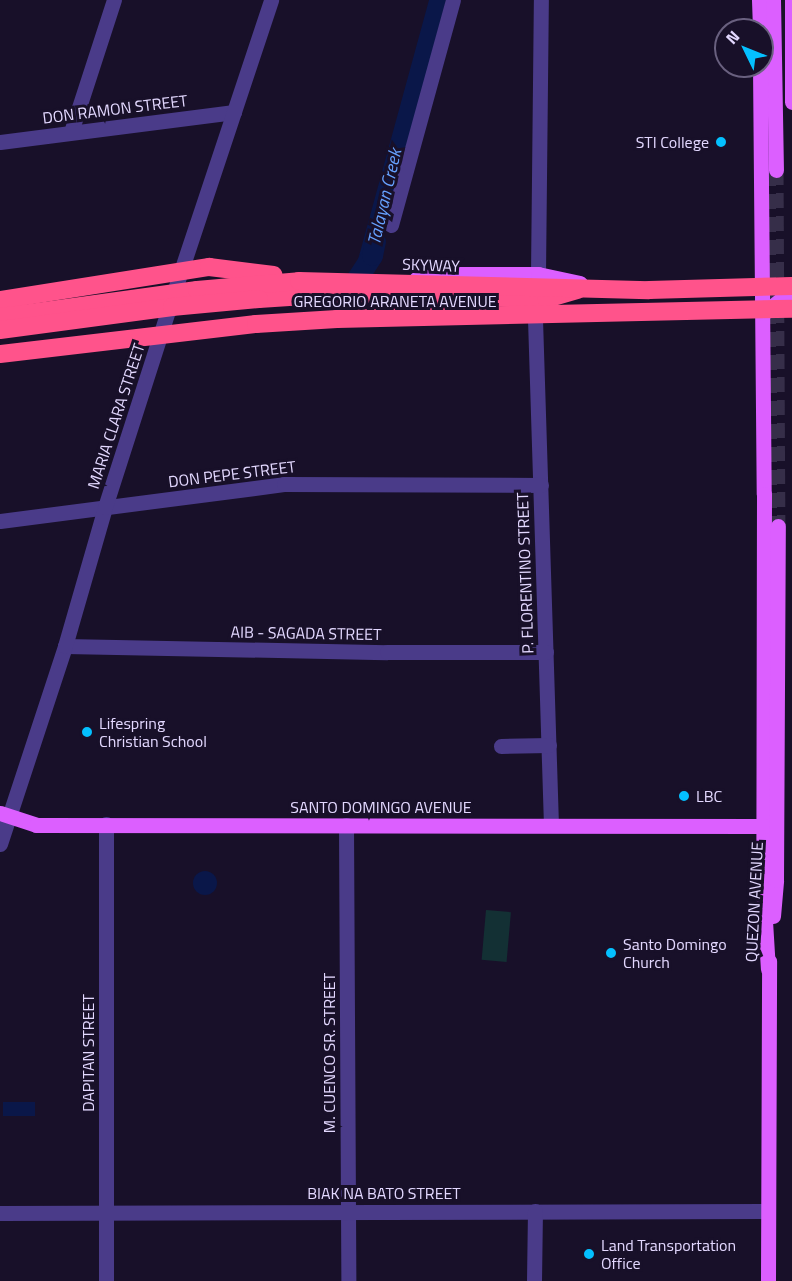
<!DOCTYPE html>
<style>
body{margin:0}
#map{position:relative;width:792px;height:1281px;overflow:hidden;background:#181029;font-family:"Titillium Web",sans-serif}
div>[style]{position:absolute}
.green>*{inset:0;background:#133034;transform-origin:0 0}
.water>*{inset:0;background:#0a1749;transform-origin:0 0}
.round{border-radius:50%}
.river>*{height:21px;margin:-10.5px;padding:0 10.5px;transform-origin:10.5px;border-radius:10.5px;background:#0a1749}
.major-tunnel>*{height:15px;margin-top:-7.5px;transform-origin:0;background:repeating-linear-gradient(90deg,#362e49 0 15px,transparent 0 23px)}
.minor>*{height:15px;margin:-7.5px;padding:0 7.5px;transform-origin:7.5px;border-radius:7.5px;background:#4a3b89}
.major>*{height:15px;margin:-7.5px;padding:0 7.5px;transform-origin:7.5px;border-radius:7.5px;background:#dc5fff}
.highway>*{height:18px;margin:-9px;padding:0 9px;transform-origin:9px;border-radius:9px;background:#ff538b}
.highway-bridge>*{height:18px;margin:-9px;padding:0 9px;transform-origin:9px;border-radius:9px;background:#ff538b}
.dots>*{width:16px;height:16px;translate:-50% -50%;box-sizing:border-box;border:3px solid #181029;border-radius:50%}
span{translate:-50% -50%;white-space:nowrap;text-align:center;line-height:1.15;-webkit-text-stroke:6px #181029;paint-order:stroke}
.street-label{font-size:16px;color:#e3d8ff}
.poi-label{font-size:16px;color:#e3d8ff}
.right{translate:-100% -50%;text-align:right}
.left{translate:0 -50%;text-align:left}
.water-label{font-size:18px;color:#66a1ff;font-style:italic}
.north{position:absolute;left:714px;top:18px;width:60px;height:60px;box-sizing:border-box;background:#181029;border:2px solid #69607f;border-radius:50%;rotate:313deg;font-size:16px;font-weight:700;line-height:24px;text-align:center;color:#e3d8ff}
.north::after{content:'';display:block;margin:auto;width:21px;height:27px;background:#04c0ff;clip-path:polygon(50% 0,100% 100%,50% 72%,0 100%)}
</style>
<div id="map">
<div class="green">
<i style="left:486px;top:910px;width:25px;height:50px;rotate:5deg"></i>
</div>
<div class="water">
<i style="clip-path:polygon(429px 0,446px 0,385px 230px,379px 265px,356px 267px)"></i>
<i class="round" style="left:193px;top:871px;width:24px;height:24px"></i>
<i style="left:3px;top:1102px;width:32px;height:14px"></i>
</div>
<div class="river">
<i style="left:340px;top:293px;width:14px;rotate:-30deg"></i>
<i style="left:352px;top:286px;width:37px;rotate:-57deg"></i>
<i style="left:372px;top:255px;width:14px;rotate:-78deg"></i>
</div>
<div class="major-tunnel">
<i style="left:776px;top:170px;width:356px;rotate:89.7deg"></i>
</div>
<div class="minor">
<i style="left:71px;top:132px;width:139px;rotate:-72deg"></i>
<i style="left:0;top:142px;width:236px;rotate:-7.3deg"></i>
<i style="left:391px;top:225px;width:233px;rotate:-74.6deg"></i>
<i style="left:538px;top:274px;width:274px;rotate:-89.4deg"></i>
<i style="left:535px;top:319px;width:506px;rotate:88.19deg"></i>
<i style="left:0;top:521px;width:286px;rotate:-7.4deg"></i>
<i style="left:284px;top:484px;width:257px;rotate:0.2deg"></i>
<i style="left:65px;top:646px;width:322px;rotate:1.1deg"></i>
<i style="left:387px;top:652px;width:159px"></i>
<i style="left:501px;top:746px;width:48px;rotate:-1.2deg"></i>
<i style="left:346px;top:825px;width:456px;rotate:89.7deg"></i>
<i style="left:0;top:844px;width:208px;rotate:-71.8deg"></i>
<i style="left:65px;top:646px;width:145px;rotate:-73.9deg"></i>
<i style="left:105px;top:507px;width:223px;rotate:-72.2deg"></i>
<i style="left:173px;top:295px;width:311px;rotate:-71.6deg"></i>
<i style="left:0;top:1213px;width:768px;rotate:-0.15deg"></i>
<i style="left:106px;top:1281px;width:457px;rotate:-90deg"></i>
<i style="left:534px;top:1281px;width:70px;rotate:-89.2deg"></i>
</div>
<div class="major">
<i style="left:759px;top:0;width:30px;rotate:88deg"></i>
<i style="left:773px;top:0;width:170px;rotate:89deg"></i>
<i style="left:792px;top:0;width:102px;rotate:90deg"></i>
<i style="left:760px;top:66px;width:428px;rotate:89.5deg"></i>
<i style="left:764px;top:494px;width:394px;rotate:90.1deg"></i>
<i style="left:763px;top:888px;width:81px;rotate:86.5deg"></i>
<i style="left:416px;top:279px;width:26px;rotate:-11deg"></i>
<i style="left:442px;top:274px;width:96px"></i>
<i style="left:538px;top:274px;width:43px;rotate:12.1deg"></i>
<i style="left:764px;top:313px;width:36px;rotate:-39deg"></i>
<i style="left:0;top:813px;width:38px;rotate:18deg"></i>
<i style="left:36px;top:825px;width:728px;rotate:0.08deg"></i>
<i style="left:773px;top:916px;width:36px;rotate:-85deg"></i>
<i style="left:776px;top:880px;width:354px;rotate:-89.7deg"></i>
<i style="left:768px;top:1281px;width:320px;rotate:-89.8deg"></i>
</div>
<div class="highway">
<i style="left:259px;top:299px;width:91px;rotate:-3.8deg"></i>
<i style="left:350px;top:293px;width:196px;rotate:1.8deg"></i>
<i style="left:546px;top:299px;width:33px;rotate:-16deg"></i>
</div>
<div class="highway-bridge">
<i style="left:0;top:300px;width:212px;rotate:-9deg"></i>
<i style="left:209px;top:267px;width:65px;rotate:7deg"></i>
<i style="left:0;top:317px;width:199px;rotate:-7.8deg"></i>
<i style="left:197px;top:290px;width:102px;rotate:-5deg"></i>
<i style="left:299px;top:281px;width:350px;rotate:1.5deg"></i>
<i style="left:649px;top:290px;width:143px;rotate:-1.6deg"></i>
<i style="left:0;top:330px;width:174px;rotate:-7.6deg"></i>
<i style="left:172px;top:307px;width:87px;rotate:-5.3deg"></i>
<i style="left:0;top:354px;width:258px;rotate:-6.7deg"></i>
<i style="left:256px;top:324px;width:81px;rotate:-3.5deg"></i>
<i style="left:337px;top:319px;width:455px;rotate:-1.3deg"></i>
</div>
<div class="dots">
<i style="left:721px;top:142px;background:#04c0ff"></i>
<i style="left:87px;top:732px;background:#04c0ff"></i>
<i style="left:684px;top:796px;background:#04c0ff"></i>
<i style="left:611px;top:953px;background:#04c0ff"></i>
<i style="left:589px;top:1254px;background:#04c0ff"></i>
</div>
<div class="street-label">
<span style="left:115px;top:109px;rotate:-7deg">DON RAMON STREET</span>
<span style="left:431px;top:265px;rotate:2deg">SKYWAY</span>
<span style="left:395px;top:301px">GREGORIO ARANETA AVENUE</span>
<span style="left:116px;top:416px;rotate:-72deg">MARIA CLARA STREET</span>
<span style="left:232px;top:474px;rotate:-7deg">DON PEPE STREET</span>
<span style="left:525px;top:573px;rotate:-92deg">P. FLORENTINO STREET</span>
<span style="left:306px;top:633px;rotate:1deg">AIB - SAGADA STREET</span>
<span style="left:381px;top:807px">SANTO DOMINGO AVENUE</span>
<span style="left:754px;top:902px;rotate:-87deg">QUEZON AVENUE</span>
<span style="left:88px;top:1053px;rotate:-90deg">DAPITAN STREET</span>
<span style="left:329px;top:1053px;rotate:-90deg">M. CUENCO SR. STREET</span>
<span style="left:384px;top:1193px">BIAK NA BATO STREET</span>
</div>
<div class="poi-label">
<span class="right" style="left:709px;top:142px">STI College</span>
<span class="left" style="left:99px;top:732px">Lifespring<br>Christian School</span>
<span class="left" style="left:696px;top:796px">LBC</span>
<span class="left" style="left:623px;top:953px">Santo Domingo<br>Church</span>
<span class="left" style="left:601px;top:1254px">Land Transportation<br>Office</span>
</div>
<div class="water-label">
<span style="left:385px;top:197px;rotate:-77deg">Talayan Creek</span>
</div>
<div class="north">N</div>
</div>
